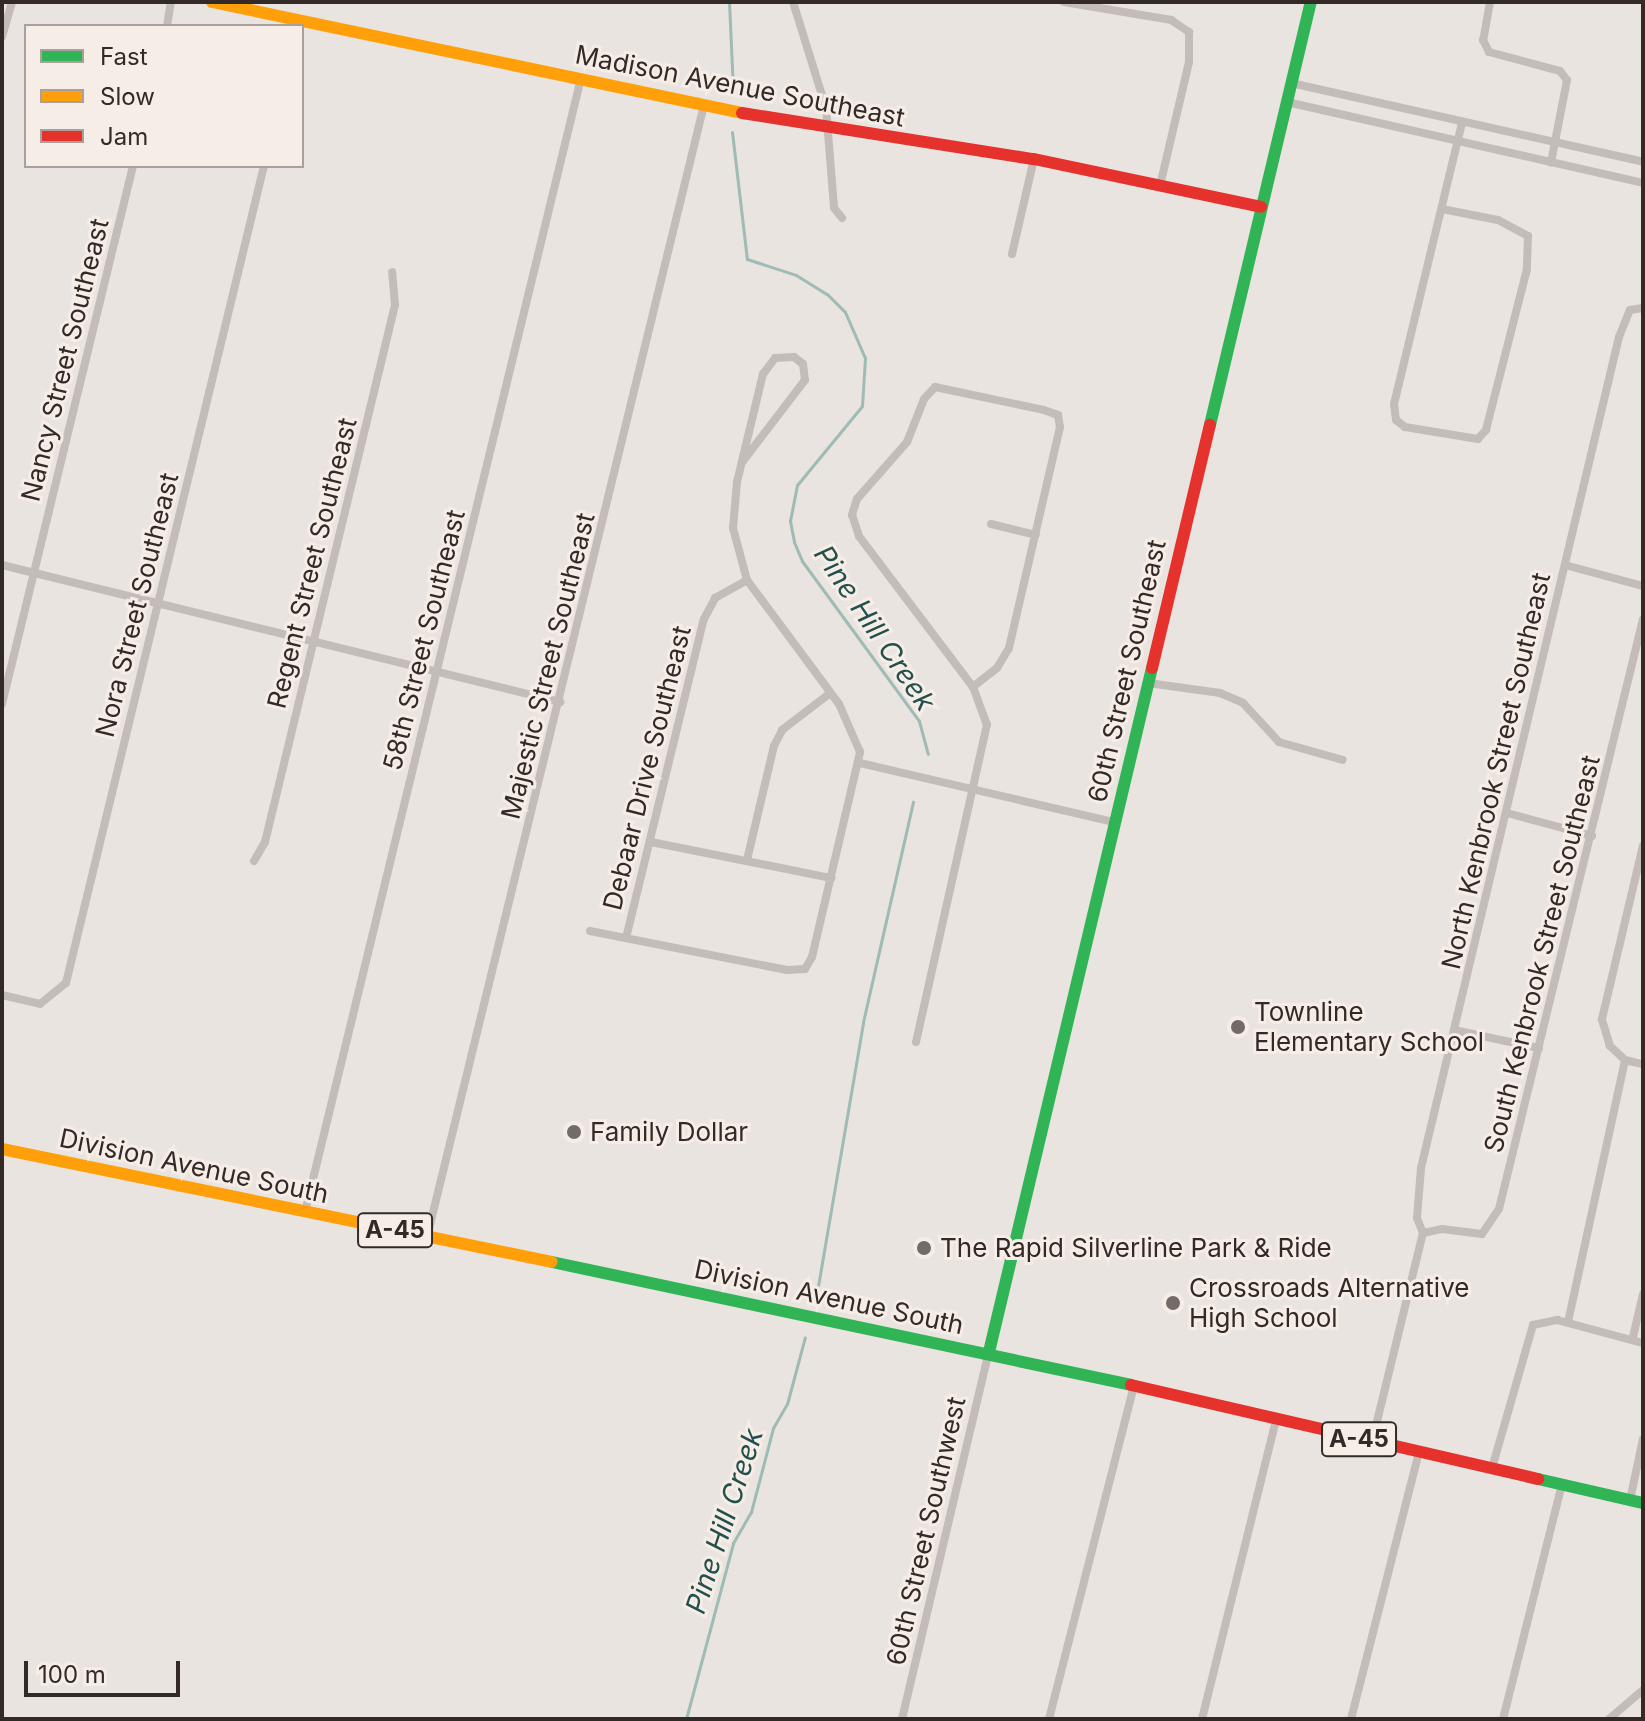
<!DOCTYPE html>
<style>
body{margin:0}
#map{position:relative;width:1645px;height:1721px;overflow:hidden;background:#eae4e0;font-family:Inter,sans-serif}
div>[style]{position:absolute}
.stream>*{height:3px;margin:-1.5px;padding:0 1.5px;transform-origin:1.5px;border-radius:1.5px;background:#9ebbb6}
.street>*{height:8px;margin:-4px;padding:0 4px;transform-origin:4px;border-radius:4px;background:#c3bcb9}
.fast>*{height:12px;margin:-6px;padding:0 6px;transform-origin:6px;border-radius:6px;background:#30b455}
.slow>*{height:12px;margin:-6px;padding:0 6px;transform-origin:6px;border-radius:6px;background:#ff9f0a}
.jam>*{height:12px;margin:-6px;padding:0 6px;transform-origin:6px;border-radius:6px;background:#e5322d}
.dots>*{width:22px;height:22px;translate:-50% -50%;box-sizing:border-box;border:4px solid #f7ede7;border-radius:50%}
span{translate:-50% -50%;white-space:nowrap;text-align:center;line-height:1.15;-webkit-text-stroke:6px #f7ede7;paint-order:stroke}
.shield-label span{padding:2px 6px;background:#f7ede7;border:2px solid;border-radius:6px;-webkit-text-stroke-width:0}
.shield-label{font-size:24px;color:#332a28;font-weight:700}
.street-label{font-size:26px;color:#332a28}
.poi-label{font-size:26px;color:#332a28}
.left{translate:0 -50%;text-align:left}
.water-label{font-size:28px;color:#22504d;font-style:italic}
.frame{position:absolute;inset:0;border:4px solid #332a28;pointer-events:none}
.legend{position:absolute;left:24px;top:24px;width:280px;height:144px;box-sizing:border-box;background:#f7ede7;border:2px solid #a99f9b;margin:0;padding:10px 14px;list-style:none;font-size:24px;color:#332a28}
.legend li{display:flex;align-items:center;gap:16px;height:40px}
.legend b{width:40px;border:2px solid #a99f9b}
.scale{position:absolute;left:24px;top:1661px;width:156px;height:36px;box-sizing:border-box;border:4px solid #332a28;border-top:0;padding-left:10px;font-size:24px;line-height:28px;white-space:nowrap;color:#332a28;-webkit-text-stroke:6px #f7ede7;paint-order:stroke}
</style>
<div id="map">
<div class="stream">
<i style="left:729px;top:2px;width:88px;rotate:87.4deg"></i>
<i style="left:732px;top:132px;width:128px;rotate:83.3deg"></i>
<i style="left:747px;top:259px;width:52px;rotate:18.1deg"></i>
<i style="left:796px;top:275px;width:36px;rotate:32deg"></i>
<i style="left:827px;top:294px;width:25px;rotate:45deg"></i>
<i style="left:845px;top:312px;width:50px;rotate:66.5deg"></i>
<i style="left:865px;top:358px;width:48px;rotate:93.6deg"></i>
<i style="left:862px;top:406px;width:102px;rotate:129.4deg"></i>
<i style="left:797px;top:485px;width:37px;rotate:101deg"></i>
<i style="left:790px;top:521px;width:21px;rotate:79deg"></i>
<i style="left:794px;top:542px;width:21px;rotate:67deg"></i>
<i style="left:802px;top:561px;width:198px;rotate:53.8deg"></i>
<i style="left:919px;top:721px;width:34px;rotate:75deg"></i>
<i style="left:817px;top:1292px;width:274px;rotate:-80.3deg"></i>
<i style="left:863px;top:1022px;width:226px;rotate:-77.2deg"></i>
<i style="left:686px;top:1719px;width:182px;rotate:-75deg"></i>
<i style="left:733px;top:1543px;width:36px;rotate:-60deg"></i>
<i style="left:751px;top:1512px;width:87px;rotate:-75.3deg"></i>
<i style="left:773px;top:1428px;width:28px;rotate:-60deg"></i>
<i style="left:787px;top:1404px;width:69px;rotate:-75deg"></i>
</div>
<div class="street">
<i style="left:793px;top:2px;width:111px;rotate:72.7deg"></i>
<i style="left:826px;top:108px;width:100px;rotate:85.4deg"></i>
<i style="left:834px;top:208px;width:13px;rotate:51deg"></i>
<i style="left:1064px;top:2px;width:109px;rotate:9.5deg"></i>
<i style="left:1171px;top:20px;width:22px;rotate:34deg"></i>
<i style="left:1189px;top:32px;width:30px;rotate:90deg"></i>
<i style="left:1189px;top:62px;width:127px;rotate:103.2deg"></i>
<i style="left:1490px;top:2px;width:39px;rotate:100deg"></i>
<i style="left:1483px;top:40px;width:13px;rotate:63deg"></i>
<i style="left:1489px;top:52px;width:73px;rotate:15deg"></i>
<i style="left:1560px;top:71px;width:11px;rotate:52deg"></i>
<i style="left:1567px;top:80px;width:84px;rotate:101deg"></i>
<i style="left:167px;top:26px;width:24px;rotate:-81deg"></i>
<i style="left:2px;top:37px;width:36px;rotate:-74deg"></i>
<i style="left:1291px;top:83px;width:361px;rotate:12.6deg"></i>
<i style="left:1287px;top:102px;width:365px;rotate:12.8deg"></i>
<i style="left:1442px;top:209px;width:57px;rotate:11.1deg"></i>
<i style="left:1498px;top:220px;width:34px;rotate:28deg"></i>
<i style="left:1528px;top:236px;width:33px;rotate:92deg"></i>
<i style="left:1527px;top:269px;width:166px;rotate:104.3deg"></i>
<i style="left:1486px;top:430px;width:12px;rotate:132deg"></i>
<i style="left:1478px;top:439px;width:74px;rotate:-170.7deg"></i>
<i style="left:1405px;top:427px;width:11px;rotate:-142deg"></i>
<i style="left:1396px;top:420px;width:16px;rotate:-97deg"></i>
<i style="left:1394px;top:404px;width:290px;rotate:-76.4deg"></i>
<i style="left:1012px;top:254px;width:98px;rotate:-77deg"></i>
<i style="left:991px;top:524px;width:46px;rotate:13.7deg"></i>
<i style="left:2px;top:565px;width:575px;rotate:13.79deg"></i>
<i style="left:1565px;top:565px;width:81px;rotate:15.1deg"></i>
<i style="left:1148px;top:683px;width:73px;rotate:7.9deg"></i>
<i style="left:1220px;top:693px;width:25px;rotate:23deg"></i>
<i style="left:1243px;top:703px;width:53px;rotate:47.3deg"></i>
<i style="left:1279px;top:742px;width:66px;rotate:15.7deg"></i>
<i style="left:2px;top:704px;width:554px;rotate:-76.32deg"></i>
<i style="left:860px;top:763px;width:261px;rotate:13.1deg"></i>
<i style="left:1507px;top:813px;width:88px;rotate:15.1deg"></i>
<i style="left:651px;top:842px;width:184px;rotate:11.3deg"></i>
<i style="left:747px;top:860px;width:117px;rotate:-76.7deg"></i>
<i style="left:774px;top:746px;width:18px;rotate:-63deg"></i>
<i style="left:782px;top:730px;width:59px;rotate:-37.5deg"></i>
<i style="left:254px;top:861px;width:22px;rotate:-60deg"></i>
<i style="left:265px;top:842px;width:553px;rotate:-76.39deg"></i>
<i style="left:395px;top:305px;width:33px;rotate:-95deg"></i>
<i style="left:590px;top:931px;width:201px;rotate:11.2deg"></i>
<i style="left:787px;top:970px;width:18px;rotate:-3deg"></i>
<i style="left:805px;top:969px;width:14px;rotate:-60deg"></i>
<i style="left:812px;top:957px;width:211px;rotate:-76.8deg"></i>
<i style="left:860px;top:752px;width:52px;rotate:-113.6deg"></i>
<i style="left:839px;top:704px;width:154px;rotate:-126.6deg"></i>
<i style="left:747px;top:580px;width:54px;rotate:-105.1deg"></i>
<i style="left:733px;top:528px;width:46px;rotate:-85deg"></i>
<i style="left:737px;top:482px;width:111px;rotate:-76.5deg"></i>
<i style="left:763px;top:374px;width:20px;rotate:-53deg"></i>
<i style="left:775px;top:358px;width:19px;rotate:-3deg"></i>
<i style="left:794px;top:357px;width:11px;rotate:38deg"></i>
<i style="left:803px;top:364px;width:16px;rotate:83deg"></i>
<i style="left:805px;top:380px;width:102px;rotate:127.4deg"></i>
<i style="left:626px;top:938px;width:328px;rotate:-76.3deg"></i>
<i style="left:704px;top:619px;width:24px;rotate:-62deg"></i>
<i style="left:715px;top:598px;width:37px;rotate:-29deg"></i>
<i style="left:2px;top:995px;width:39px;rotate:13deg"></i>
<i style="left:40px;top:1004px;width:33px;rotate:-39deg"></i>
<i style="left:66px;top:983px;width:841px;rotate:-76.38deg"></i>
<i style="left:1454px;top:1030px;width:87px;rotate:12deg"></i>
<i style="left:916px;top:1042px;width:325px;rotate:-77.4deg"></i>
<i style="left:987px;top:725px;width:40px;rotate:-110.2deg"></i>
<i style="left:973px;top:687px;width:189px;rotate:-127.1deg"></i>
<i style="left:859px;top:536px;width:22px;rotate:-108deg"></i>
<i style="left:852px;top:515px;width:17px;rotate:-73deg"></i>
<i style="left:857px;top:499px;width:76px;rotate:-48.7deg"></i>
<i style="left:907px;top:442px;width:46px;rotate:-68.4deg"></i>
<i style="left:924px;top:399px;width:16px;rotate:-47deg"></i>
<i style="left:935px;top:387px;width:111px;rotate:11.9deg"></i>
<i style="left:1044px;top:410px;width:15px;rotate:20deg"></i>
<i style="left:1058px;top:415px;width:12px;rotate:81deg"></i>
<i style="left:1060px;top:427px;width:227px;rotate:103deg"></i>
<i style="left:1009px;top:648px;width:23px;rotate:121deg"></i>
<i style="left:997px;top:668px;width:31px;rotate:142deg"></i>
<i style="left:1625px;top:1060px;width:18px;rotate:13deg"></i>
<i style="left:305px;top:1212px;width:1167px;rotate:-76.32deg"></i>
<i style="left:1423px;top:1233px;width:19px;rotate:-12deg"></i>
<i style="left:1442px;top:1229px;width:40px;rotate:7.1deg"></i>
<i style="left:1482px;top:1234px;width:30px;rotate:-56deg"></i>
<i style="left:1499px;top:1209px;width:607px;rotate:-76.28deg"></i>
<i style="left:427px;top:1237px;width:1165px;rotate:-76.25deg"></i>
<i style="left:1568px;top:1322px;width:268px;rotate:-77.7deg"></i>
<i style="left:1625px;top:1060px;width:21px;rotate:-137deg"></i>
<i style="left:1610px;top:1046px;width:28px;rotate:-107deg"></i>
<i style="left:1602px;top:1019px;width:178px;rotate:-76.7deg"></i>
<i style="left:1633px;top:1337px;width:44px;rotate:-76.9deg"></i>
<i style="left:1372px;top:1442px;width:215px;rotate:-76.3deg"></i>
<i style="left:1423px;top:1233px;width:16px;rotate:-112deg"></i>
<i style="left:1417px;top:1218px;width:50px;rotate:-85.4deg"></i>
<i style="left:1421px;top:1168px;width:854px;rotate:-76.6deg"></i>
<i style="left:1619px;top:337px;width:29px;rotate:-68deg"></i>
<i style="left:1630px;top:310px;width:13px;rotate:-9deg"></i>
<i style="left:1492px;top:1468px;width:149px;rotate:-74deg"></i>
<i style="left:1533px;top:1325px;width:25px;rotate:-12deg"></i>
<i style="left:1557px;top:1320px;width:89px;rotate:15deg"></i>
<i style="left:1630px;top:1500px;width:62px;rotate:-78deg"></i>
<i style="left:902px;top:1719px;width:377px;rotate:-76.7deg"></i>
<i style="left:1049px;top:1719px;width:344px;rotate:-75.7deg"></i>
<i style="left:1202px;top:1719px;width:309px;rotate:-76.1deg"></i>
<i style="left:1351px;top:1719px;width:276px;rotate:-75.7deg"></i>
<i style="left:1503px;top:1719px;width:242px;rotate:-75.9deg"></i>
<i style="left:1609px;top:1719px;width:45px;rotate:-40.5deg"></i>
</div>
<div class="fast">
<i style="left:1210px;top:425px;width:435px;rotate:-76.6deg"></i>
<i style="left:552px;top:1262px;width:592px;rotate:11.99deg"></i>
<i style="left:989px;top:1352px;width:703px;rotate:-76.6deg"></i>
<i style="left:1538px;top:1479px;width:108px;rotate:12.9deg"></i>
</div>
<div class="slow">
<i style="left:212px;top:2px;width:541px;rotate:11.83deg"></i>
<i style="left:2px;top:1149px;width:561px;rotate:11.61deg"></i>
</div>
<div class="jam">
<i style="left:742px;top:113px;width:296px;rotate:9deg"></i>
<i style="left:1034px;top:159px;width:232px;rotate:11.9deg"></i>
<i style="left:1152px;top:668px;width:250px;rotate:-76.6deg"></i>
<i style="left:1131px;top:1385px;width:418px;rotate:13deg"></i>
</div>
<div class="dots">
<i style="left:1238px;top:1027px;background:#736b68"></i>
<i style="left:574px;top:1132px;background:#736b68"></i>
<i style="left:924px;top:1248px;background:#736b68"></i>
<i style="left:1173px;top:1303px;background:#736b68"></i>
</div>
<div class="shield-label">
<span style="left:395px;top:1230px">A-45</span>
<span style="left:1359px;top:1439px">A-45</span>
</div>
<div class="street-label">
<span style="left:740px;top:86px;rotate:11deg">Madison Avenue Southeast</span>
<span style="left:65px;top:360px;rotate:-76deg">Nancy Street Southeast</span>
<span style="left:312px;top:563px;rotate:-76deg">Regent Street Southeast</span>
<span style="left:137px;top:605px;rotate:-76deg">Nora Street Southeast</span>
<span style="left:424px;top:640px;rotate:-76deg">58th Street Southeast</span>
<span style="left:548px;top:666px;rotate:-76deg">Majestic Street Southeast</span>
<span style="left:1127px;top:671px;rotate:-77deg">60th Street Southeast</span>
<span style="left:647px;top:768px;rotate:-76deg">Debaar Drive Southeast</span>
<span style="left:1496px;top:771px;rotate:-77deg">North Kenbrook Street Southeast</span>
<span style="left:1542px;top:954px;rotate:-76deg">South Kenbrook Street Southeast</span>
<span style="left:194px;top:1166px;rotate:12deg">Division Avenue South</span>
<span style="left:829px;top:1297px;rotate:12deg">Division Avenue South</span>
<span style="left:926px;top:1531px;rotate:-77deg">60th Street Southwest</span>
</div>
<div class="poi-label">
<span class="left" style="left:1254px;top:1027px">Townline<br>Elementary School</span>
<span class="left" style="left:590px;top:1132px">Family Dollar</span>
<span class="left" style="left:940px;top:1248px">The Rapid Silverline Park &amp; Ride</span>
<span class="left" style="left:1189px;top:1303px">Crossroads Alternative<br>High School</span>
</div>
<div class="water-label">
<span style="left:875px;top:628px;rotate:56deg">Pine Hill Creek</span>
<span style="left:724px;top:1521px;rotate:-72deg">Pine Hill Creek</span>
</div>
<div class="frame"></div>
<ul class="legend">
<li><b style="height:10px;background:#30b455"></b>Fast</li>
<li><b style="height:10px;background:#ff9f0a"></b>Slow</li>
<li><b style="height:10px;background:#e5322d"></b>Jam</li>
</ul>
<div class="scale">100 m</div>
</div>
